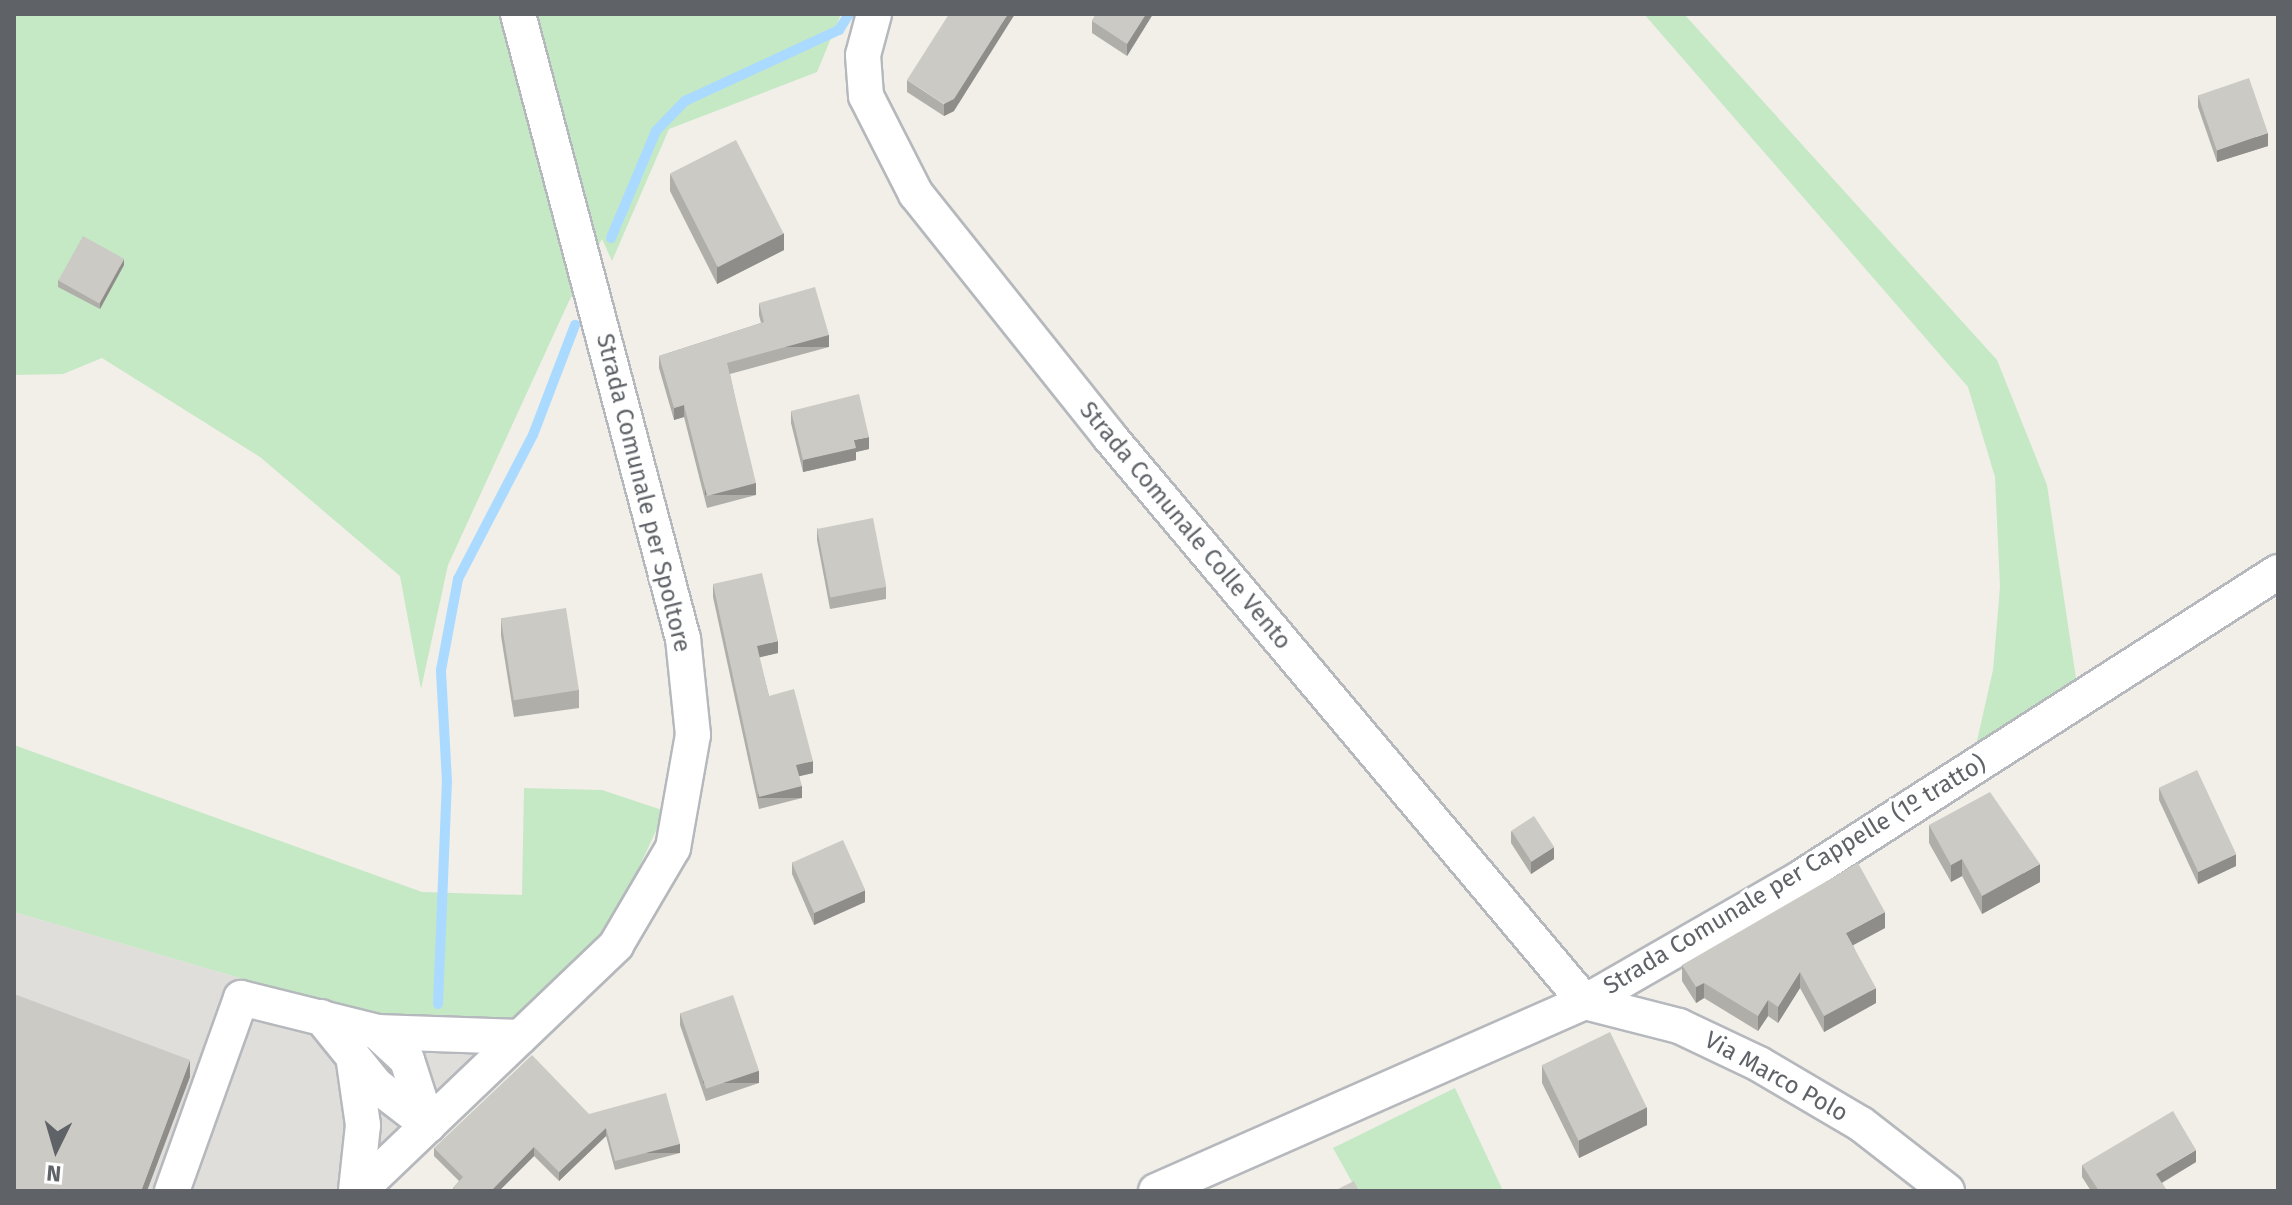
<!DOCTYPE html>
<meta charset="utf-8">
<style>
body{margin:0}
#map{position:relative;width:2292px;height:1205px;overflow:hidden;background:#f1efe8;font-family:"Fira Sans",sans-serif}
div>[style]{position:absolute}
.industrial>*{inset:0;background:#e0deda}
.green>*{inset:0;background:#c5e8c5}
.stream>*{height:10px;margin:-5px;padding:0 5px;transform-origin:5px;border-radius:5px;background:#aadaff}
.roads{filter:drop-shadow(2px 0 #b5b8bc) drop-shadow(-2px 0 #b5b8bc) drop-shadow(0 2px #b5b8bc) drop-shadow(0 -2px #b5b8bc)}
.minor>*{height:34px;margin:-17px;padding:0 17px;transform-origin:17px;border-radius:17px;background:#fff}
.wall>*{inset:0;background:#afaea9}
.shaded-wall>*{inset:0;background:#8f8d8a;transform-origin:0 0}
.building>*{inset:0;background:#cccac5;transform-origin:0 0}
span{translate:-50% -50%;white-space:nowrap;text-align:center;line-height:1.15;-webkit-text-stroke:6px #fff;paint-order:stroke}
.street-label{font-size:24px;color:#5f6368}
.frame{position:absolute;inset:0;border:16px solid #5f6368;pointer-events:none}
.north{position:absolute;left:16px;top:1109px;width:80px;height:80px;-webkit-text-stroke:6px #fff;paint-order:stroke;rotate:185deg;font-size:22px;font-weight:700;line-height:32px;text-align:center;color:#5f6368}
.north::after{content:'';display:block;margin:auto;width:28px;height:36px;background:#5f6368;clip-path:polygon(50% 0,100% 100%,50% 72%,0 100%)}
</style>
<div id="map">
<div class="industrial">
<i style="clip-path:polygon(14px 912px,363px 1014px,518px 1019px,337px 1191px,14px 1191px)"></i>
</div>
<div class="green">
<i style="clip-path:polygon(14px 14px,841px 14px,817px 72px,669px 129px,612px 261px,602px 239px,569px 301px,448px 565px,421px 689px,400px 576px,260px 457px,102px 358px,63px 374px,14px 375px)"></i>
<i style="clip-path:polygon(1644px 14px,1684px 14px,1997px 360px,2047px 485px,2077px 685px,1974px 754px,1993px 670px,2000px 587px,1995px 477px,1968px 387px)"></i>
<i style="clip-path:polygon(14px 745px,422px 892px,522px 895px,524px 788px,602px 790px,665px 811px,608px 935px,518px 1019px,363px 1014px,14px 912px)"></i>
<i style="clip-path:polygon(1455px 1088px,1503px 1191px,1357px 1191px,1333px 1148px)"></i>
</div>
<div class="stream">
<i style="left:611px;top:238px;width:116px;rotate:-67.2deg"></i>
<i style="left:656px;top:131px;width:42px;rotate:-46deg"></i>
<i style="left:685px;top:101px;width:170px;rotate:-24.8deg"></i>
<i style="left:839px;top:30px;width:19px;rotate:-58deg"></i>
<i style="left:438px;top:1004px;width:222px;rotate:-87.7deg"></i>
<i style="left:447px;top:782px;width:112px;rotate:-93.1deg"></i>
<i style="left:441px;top:670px;width:93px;rotate:-79.4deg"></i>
<i style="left:458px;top:579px;width:162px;rotate:-62.5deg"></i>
<i style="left:533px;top:435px;width:118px;rotate:-69.1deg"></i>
</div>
<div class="roads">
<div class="minor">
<i style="left:874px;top:14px;width:42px;rotate:105deg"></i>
<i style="left:863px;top:55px;width:41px;rotate:85.8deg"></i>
<i style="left:866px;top:96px;width:110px;rotate:63deg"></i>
<i style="left:916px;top:194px;width:310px;rotate:51.4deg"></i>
<i style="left:1109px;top:436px;width:740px;rotate:49.94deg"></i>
<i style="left:1585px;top:1002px;width:97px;rotate:14.3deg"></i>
<i style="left:1679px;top:1026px;width:89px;rotate:25.4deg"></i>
<i style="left:1759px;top:1064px;width:118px;rotate:30.5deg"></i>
<i style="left:1861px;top:1124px;width:109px;rotate:37.9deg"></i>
<i style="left:321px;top:1017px;width:87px;rotate:51deg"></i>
<i style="left:376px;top:1085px;width:66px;rotate:37.6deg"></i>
<i style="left:377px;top:1032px;width:41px;rotate:43deg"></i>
<i style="left:407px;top:1060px;width:68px;rotate:72.1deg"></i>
<i style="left:354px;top:1062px;width:64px;rotate:81.9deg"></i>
<i style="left:363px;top:1125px;width:66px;rotate:96.1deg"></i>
<i style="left:172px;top:1191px;width:205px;rotate:-70.3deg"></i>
<i style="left:241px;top:998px;width:140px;rotate:14deg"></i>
<i style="left:377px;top:1032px;width:143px;rotate:2deg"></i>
<i style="left:359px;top:1191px;width:356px;rotate:-43.7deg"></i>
<i style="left:616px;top:945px;width:113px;rotate:-59.6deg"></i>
<i style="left:673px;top:848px;width:115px;rotate:-80deg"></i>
<i style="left:693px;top:735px;width:97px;rotate:-95.9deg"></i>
<i style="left:683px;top:639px;width:646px;rotate:-104.79deg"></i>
<i style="left:1156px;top:1191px;width:469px;rotate:-23.8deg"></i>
<i style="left:1585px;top:1002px;width:250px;rotate:-29.9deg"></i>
<i style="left:1802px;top:877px;width:565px;rotate:-32.65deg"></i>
</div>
</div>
<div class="wall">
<i style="clip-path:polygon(1096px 14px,1153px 14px,1127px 56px,1092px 33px,1092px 21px)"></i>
<i style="clip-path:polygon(907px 80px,954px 111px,944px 116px,907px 92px)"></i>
<i style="clip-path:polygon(2198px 95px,2268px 146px,2217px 162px,2198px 107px)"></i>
<i style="clip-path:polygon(670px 174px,784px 250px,717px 284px,670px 191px)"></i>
<i style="clip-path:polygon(124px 265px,100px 309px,58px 287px,58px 280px)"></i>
<i style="clip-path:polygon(759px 303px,829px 347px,730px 374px,756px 495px,707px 508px,684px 417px,674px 420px,659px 368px,659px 356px,761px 323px,759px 315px)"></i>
<i style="clip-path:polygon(791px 411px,869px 449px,856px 452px,856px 460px,803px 472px,791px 423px)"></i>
<i style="clip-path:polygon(817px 528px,886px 587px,886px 599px,830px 609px,817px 540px)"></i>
<i style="clip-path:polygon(713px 584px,778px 653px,759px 657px,769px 696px,813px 773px,799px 776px,802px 798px,759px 809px,713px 597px)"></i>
<i style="clip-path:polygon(501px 618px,579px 690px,579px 708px,514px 717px,501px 636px)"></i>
<i style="clip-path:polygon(2159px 788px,2236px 866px,2198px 884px,2159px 800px)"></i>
<i style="clip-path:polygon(1929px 825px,2040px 882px,1982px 914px,1962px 876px,1951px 882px,1929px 843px)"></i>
<i style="clip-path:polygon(1511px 831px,1554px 859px,1531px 874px,1511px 843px)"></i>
<i style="clip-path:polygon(792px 862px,865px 902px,814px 925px,792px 874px)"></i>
<i style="clip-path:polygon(1885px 928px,1853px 945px,1876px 1003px,1824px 1032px,1800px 988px,1778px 1023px,1768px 1016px,1758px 1031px,1704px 998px,1696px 1003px,1682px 981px,1682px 965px)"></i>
<i style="clip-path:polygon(680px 1013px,759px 1083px,706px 1101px,680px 1025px)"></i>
<i style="clip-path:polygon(1542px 1065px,1647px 1125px,1579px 1158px,1542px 1083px)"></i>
<i style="clip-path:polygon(589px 1114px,680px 1153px,615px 1170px,606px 1136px,559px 1181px,534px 1156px,499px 1191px,453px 1191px,453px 1188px,459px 1181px,434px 1156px,434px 1148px)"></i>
<i style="clip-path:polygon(2196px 1162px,2162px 1183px,2167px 1191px,2091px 1191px,2082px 1177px,2082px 1165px)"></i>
</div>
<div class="shaded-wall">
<i style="clip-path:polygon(1008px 14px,1015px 14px,954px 111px,944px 116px,944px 104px)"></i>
<i style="clip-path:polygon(1146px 14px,1153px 14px,1127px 56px,1127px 44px)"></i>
<i style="clip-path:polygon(2268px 133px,2268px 146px,2217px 162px,2217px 150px)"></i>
<i style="clip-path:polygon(784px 233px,784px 250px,717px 284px,717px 266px)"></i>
<i style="clip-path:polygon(124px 259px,124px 265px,100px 309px,100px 303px)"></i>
<i style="left:829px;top:335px;width:12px;height:106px;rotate:90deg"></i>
<i style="clip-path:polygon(684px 405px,684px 417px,674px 420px,674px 408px)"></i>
<i style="clip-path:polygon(869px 437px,869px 449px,856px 452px,856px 460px,803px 472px,803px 460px,854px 440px)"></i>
<i style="left:756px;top:483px;width:12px;height:51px;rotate:90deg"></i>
<i style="clip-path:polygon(778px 641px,778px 653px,757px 658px,757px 646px)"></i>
<i style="clip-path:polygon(813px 761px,813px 773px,796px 777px,796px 765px)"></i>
<i style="left:802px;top:786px;width:12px;height:44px;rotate:90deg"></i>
<i style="clip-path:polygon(1554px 847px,1554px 859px,1531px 874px,1531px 862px)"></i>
<i style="clip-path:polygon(2236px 854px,2236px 866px,2198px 884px,2198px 872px)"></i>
<i style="clip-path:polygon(1962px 859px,1962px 876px,1951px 882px,1951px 865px)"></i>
<i style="clip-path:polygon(2040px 864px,2040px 882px,1982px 914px,1982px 896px)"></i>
<i style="clip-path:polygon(865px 890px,865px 902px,814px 925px,814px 913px)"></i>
<i style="clip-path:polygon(1885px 912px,1885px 928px,1846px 949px,1846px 933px)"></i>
<i style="clip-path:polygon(1800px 972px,1800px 988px,1778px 1023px,1778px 1007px)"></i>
<i style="clip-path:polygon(1704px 983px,1704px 998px,1696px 1003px,1696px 987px)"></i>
<i style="clip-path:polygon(1876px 988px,1876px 1003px,1824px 1032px,1824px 1016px)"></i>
<i style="clip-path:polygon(1768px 1000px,1768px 1016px,1758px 1031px,1758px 1016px)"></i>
<i style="clip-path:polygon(190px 1060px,190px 1077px,147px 1191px,141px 1191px)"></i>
<i style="left:759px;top:1071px;width:12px;height:56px;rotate:90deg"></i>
<i style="clip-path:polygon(1647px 1107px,1647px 1125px,1579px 1158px,1579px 1140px)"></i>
<i style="clip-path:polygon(606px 1128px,606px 1136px,559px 1181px,559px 1172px)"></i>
<i style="left:680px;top:1144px;width:9px;height:67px;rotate:90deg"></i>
<i style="clip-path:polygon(534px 1147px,534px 1156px,499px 1191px,491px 1191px)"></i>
<i style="clip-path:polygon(2196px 1150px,2196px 1162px,2156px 1186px,2156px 1174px)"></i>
</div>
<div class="building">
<i style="clip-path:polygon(949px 14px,1008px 14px,954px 99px,944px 104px,907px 80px)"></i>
<i style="clip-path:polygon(1096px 14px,1146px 14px,1127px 44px,1092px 21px)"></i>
<i style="left:2249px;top:78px;width:58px;height:54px;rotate:71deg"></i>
<i style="left:736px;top:140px;width:105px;height:74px;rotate:63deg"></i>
<i style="left:83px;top:236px;width:47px;height:51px;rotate:29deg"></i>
<i style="clip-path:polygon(815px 287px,829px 335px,727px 363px,756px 483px,707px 496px,684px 405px,674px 408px,659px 356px,764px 322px,759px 303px)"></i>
<i style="clip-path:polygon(859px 394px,869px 437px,854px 440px,856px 448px,803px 460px,791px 411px)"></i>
<i style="left:873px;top:518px;width:70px;height:57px;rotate:79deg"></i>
<i style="clip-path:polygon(762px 573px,778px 641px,757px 646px,769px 696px,794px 689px,813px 761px,796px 765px,802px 786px,759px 797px,713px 584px)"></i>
<i style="left:566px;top:608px;width:83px;height:66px;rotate:81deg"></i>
<i style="left:2197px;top:770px;width:93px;height:42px;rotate:65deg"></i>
<i style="clip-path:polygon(1990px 792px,2040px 864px,1982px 896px,1962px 859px,1951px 865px,1929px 825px)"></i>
<i style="left:1534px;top:816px;width:37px;height:27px;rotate:57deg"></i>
<i style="left:843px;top:840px;width:55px;height:56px;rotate:66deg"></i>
<i style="clip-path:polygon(1858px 863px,1885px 912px,1846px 933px,1876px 988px,1824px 1016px,1800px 972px,1778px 1007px,1768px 1000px,1758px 1016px,1704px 983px,1696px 987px,1682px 965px)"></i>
<i style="clip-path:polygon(14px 994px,190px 1060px,141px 1191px,14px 1191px)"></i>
<i style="left:733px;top:995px;width:80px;height:56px;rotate:71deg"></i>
<i style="left:1610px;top:1032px;width:84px;height:76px;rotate:64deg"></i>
<i style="clip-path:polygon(532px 1055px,589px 1114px,666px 1093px,680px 1144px,615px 1161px,606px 1128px,559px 1172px,534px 1147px,491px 1191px,456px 1191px,453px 1188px,463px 1177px,434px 1148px)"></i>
<i style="clip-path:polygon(2173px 1111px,2196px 1150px,2156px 1174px,2167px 1191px,2099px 1191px,2082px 1165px)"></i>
<i style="clip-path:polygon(1354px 1181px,1359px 1191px,1334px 1191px)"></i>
</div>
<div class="street-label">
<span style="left:643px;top:493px;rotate:76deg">Strada Comunale per Spoltore</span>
<span style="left:1185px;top:526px;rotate:50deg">Strada Comunale Colle Vento</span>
<span style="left:1795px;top:875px;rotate:-31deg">Strada Comunale per Cappelle (1º tratto)</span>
<span style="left:1776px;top:1077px;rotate:29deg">Via Marco Polo</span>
</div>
<div class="frame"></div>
<div class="north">N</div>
</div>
